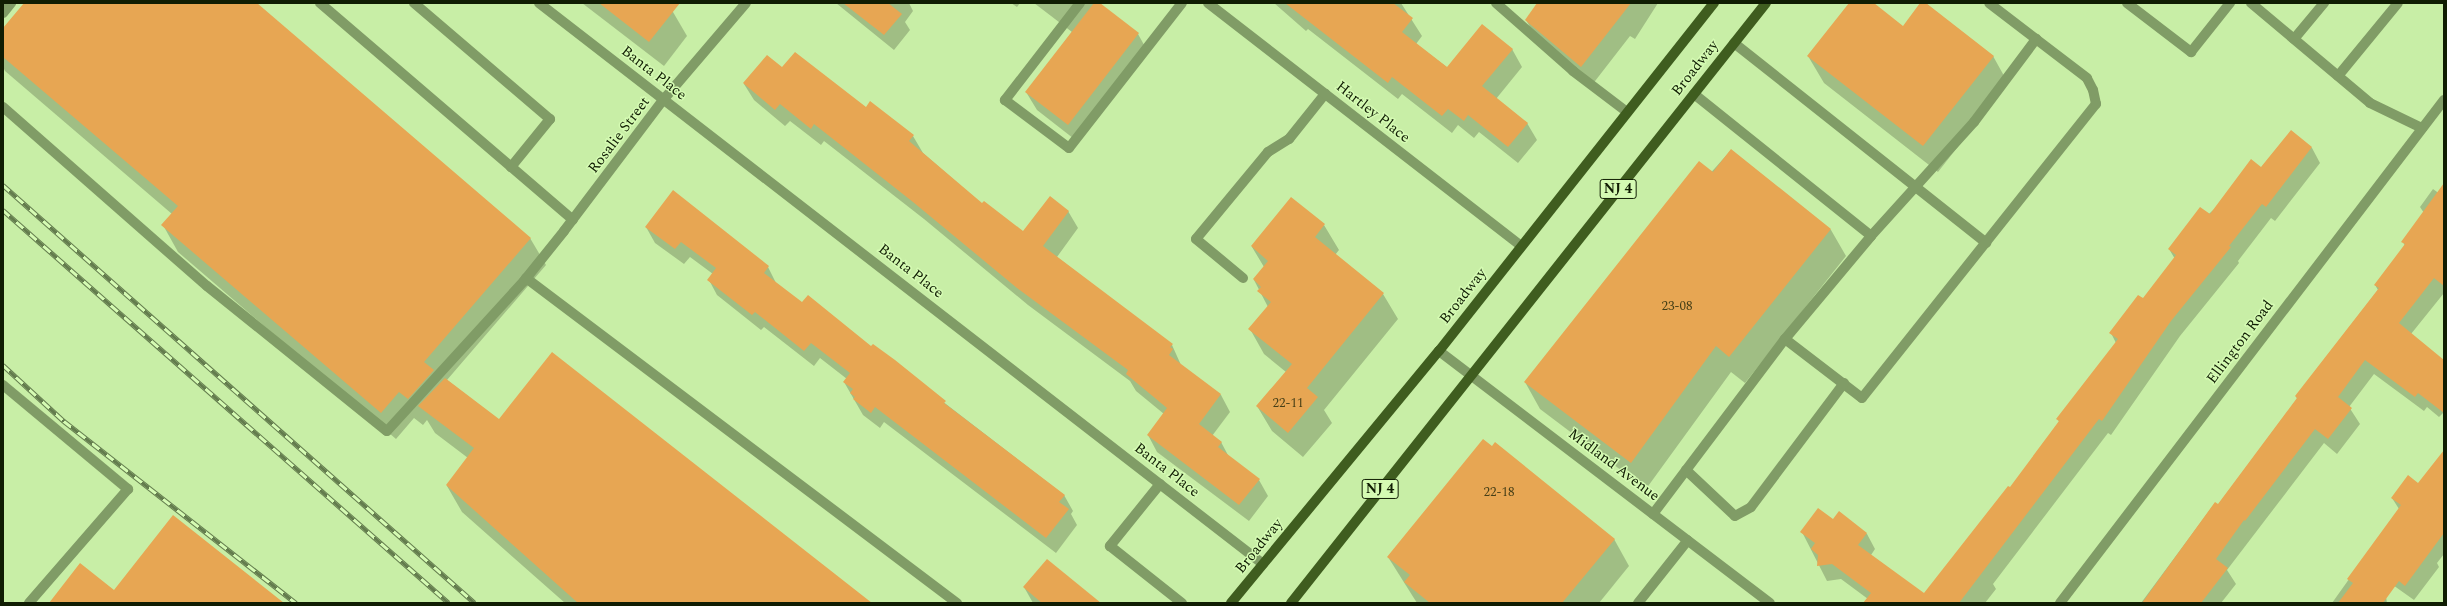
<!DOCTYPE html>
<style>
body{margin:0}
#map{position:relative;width:2447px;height:606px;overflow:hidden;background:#c8eea6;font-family:Spectral,serif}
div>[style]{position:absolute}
.shadow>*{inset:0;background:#0003}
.building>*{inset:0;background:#e7a653}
.service>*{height:10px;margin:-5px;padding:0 5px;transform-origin:5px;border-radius:5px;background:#809c66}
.minor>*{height:10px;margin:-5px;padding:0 5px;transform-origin:5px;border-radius:5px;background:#809c66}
.tertiary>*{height:10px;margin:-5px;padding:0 5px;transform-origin:5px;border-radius:5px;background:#809c66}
.primary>*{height:10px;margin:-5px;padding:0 5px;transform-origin:5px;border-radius:5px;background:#3f5d1f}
.rail>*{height:4.5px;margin-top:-2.25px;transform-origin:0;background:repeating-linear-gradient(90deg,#d5fbb3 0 9px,#637c4d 0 18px);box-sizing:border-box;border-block:1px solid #637c4d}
span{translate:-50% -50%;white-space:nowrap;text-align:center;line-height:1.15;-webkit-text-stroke:3px #d5fbb3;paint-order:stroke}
.number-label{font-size:13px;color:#463f17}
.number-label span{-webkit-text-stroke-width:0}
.shield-label span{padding:1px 3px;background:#d5fbb3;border:1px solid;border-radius:3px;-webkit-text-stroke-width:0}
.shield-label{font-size:14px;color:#101d03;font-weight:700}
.street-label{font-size:15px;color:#101d03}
.frame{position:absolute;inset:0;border:4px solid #101d03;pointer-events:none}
</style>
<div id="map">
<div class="shadow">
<i style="clip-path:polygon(25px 3px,255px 3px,530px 238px,546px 265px,447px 380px,499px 420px,871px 603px,565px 603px,462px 512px,447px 486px,468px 458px,435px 433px,427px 420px,423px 425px,414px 418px,396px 439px,178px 252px,163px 225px,172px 214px,5px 71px,3px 67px,3px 29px)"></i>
<i style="clip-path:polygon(582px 3px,662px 3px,673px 12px,687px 36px,664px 66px)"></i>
<i style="clip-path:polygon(836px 3px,909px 3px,913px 11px,905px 22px,910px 30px,894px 50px)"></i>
<i style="clip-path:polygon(1011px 3px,1020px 3px,1017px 7px)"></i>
<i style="clip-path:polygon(1034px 3px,1098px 3px,1138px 34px,1148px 52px,1078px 142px,1037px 110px,1026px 92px,1072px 32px)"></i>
<i style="clip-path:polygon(1274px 3px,1401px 3px,1422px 36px,1416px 44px,1448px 68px,1512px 49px,1522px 67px,1496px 99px,1527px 123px,1537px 140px,1518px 163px,1479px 132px,1474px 138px,1458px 125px,1452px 133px,1402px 94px,1398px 99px,1308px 29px,1306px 31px)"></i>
<i style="clip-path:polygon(1539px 3px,1658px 3px,1635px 39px,1630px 36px,1592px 85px,1537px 39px,1526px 20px)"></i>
<i style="clip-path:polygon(1850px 3px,1872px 3px,1903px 27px,1922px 3px,1925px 3px,1993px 56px,2008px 83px,1938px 172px,1824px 83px,1808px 56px)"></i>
<i style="clip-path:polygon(782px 68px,866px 108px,913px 136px,923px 153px,983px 205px,1023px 232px,1068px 211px,1078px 228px,1057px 257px,1172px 345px,1181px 365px,1221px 395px,1230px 412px,1212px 436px,1221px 442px,1229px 457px,1259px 480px,1268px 496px,1249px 521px,1157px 452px,1148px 435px,1164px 414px,1136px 391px,1130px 381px,1028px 305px,924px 219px,824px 141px,821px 145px,790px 121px,785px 126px,754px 100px,744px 84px)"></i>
<i style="clip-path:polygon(2291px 131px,2312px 148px,2320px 163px,2275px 221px,2271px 218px,2238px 261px,2239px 263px,2180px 336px,2111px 435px,2108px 433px,1993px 584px,1996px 589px,1985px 603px,1865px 603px,1868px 599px,1841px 579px,1827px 581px,1802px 532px,1833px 521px,1839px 513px,1867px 534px,1875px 549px,1871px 555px,1925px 595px,2010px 489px,2059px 422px,2058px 419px,2116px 343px,2111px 333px,2143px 300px,2175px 259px,2169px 249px,2261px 168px)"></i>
<i style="clip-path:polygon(1731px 150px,1831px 230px,1846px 256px,1745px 383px,1731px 372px,1646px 489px,1540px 409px,1525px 382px)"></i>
<i style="clip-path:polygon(2433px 189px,2444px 197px,2444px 293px,2411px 334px,2444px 363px,2444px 412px,2439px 417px,2427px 407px,2424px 411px,2374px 374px,2349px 407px,2360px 424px,2337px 454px,2324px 443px,2227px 570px,2236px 584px,2221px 603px,2141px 603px,2215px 503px,2218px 505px,2297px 399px,2296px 396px,2378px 290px,2375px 285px,2405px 246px,2403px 242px,2424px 213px,2420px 207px)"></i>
<i style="clip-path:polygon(1324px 225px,1339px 250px,1335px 255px,1383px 294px,1398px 319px,1324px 410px,1332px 423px,1303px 457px,1272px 431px,1257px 406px,1286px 372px,1264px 354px,1250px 329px,1268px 307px,1254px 280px,1264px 267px,1252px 247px)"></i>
<i style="clip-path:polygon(646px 227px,768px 267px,776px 283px,803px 304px,872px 347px,1064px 495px,1073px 511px,1071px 514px,1077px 525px,1056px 553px,884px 422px,880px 428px,863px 415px,844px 382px,847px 379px,820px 358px,814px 366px,764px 327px,761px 330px,717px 295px,709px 280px,713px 274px,690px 257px,684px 264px,655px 243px)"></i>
<i style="clip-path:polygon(2444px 451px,2444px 554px,2437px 563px,2439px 567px,2414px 600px,2383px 578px,2387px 603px,2332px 603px,2399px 509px,2392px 498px,2418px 485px)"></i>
<i style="clip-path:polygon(1614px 539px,1629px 566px,1599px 603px,1417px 603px,1388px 557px)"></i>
<i style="clip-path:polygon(1024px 587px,1099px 603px,1033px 603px)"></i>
</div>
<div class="building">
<i style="clip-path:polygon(24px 3px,257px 3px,531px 238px,424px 362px,434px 370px,408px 399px,399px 392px,381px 413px,161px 225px,178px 206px,3px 57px,3px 28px)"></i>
<i style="clip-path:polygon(599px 3px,680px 3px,649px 42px)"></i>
<i style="clip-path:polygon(843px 3px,888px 3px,902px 14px,884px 35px)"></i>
<i style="clip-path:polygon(1094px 3px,1100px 3px,1139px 33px,1068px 125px,1025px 92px)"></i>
<i style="clip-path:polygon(1285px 3px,1393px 3px,1413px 18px,1402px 32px,1447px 67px,1482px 24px,1513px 49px,1482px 86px,1528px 123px,1508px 147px,1468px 115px,1464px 121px,1448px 109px,1442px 116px,1392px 77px,1388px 83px)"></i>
<i style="clip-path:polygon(1537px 3px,1631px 3px,1581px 67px,1525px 20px)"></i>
<i style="clip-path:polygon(1849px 3px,1874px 3px,1903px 26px,1920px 3px,1926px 3px,1994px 56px,1923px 146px,1807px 56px)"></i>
<i style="clip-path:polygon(795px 52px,866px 107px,870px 101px,914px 135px,909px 141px,982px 203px,984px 201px,1023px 231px,1050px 196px,1069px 211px,1043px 246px,1173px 344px,1170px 347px,1173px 349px,1169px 355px,1221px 394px,1199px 424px,1222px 442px,1218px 447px,1260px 479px,1239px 505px,1147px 435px,1167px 408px,1126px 374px,1128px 370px,1017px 288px,913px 202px,814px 124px,811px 129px,780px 104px,775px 110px,743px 83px,767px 55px,782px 67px)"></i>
<i style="clip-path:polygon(2291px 130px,2312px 147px,2266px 207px,2262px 204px,2229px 246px,2231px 247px,2171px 321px,2102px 421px,2099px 419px,1959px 603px,1863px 603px,1871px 593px,1832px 564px,1817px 566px,1818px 555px,1811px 549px,1815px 543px,1800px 532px,1818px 508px,1833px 519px,1839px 511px,1867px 533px,1858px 545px,1924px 593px,2008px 486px,2010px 487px,2059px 421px,2056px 419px,2118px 339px,2109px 333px,2138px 295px,2143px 298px,2176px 255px,2168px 249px,2200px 207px,2210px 214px,2251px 159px,2261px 167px)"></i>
<i style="clip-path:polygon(1731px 149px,1831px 229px,1729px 357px,1716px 346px,1631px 463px,1524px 382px,1699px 161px,1713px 172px)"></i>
<i style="clip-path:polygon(2444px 183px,2444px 286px,2434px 278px,2399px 323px,2444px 360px,2444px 413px,2418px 393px,2415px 397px,2365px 360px,2338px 397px,2352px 408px,2328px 439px,2315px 429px,2245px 521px,2244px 520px,2216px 559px,2228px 568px,2201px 603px,2142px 603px,2215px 502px,2218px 504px,2297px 398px,2295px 396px,2379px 288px,2374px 285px,2405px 244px,2401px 242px)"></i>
<i style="clip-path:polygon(673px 190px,769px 266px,764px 273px,802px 302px,808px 295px,871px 346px,873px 344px,895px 360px,946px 401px,944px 403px,1065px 495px,1059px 502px,1069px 509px,1046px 538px,875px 407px,871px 413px,853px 399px,855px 397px,850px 393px,853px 389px,843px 382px,850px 373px,811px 343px,804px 351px,755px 312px,752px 315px,707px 280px,716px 268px,681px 242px,675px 249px,645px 227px)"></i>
<i style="clip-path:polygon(1291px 197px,1325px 224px,1315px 237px,1384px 293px,1307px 388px,1318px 397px,1288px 433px,1256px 406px,1292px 364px,1248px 329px,1271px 302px,1257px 291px,1261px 287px,1253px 279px,1268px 261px,1251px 246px)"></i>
<i style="clip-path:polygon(552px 352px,872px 603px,578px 603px,446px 485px,474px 448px,418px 406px,445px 378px,499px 419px)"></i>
<i style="clip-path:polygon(1483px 439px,1492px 446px,1495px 442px,1615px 539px,1562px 603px,1430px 603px,1404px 582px,1410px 575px,1387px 557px)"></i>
<i style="clip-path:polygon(2444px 450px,2444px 533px,2405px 586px,2399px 581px,2383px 603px,2338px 603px,2353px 583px,2347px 579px,2401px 505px,2391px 498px,2408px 475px,2418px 483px)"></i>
<i style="clip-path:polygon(173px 515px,284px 603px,49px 603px,80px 563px,114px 590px)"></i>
<i style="clip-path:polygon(1047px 559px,1101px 603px,1042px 603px,1023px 587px)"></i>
</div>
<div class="service">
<i style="left:320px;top:3px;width:333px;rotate:40.6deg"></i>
<i style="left:414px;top:3px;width:179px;rotate:40.5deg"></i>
<i style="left:550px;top:119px;width:62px;rotate:129.1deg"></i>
<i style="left:1080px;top:3px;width:123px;rotate:127.7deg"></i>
<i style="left:1005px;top:100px;width:80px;rotate:36.9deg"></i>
<i style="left:1069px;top:148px;width:184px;rotate:-52.1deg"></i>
<i style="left:1496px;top:3px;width:103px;rotate:41.4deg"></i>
<i style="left:1573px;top:71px;width:68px;rotate:37.2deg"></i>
<i style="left:2127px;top:3px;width:81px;rotate:37.4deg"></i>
<i style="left:2191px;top:52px;width:63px;rotate:-51.5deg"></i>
<i style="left:2251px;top:3px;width:155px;rotate:40deg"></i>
<i style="left:2370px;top:103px;width:58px;rotate:25.7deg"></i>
<i style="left:3px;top:13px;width:13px;rotate:-51deg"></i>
<i style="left:2294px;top:39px;width:47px;rotate:-50.2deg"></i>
<i style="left:1734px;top:43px;width:322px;rotate:38.4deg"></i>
<i style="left:2338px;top:76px;width:94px;rotate:-50.6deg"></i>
<i style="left:1694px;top:94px;width:227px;rotate:38.7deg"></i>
<i style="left:3px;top:107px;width:271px;rotate:41.3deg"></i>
<i style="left:207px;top:286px;width:231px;rotate:38.9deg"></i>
<i style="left:387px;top:431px;width:203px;rotate:-47.6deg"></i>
<i style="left:524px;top:281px;width:64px;rotate:-51.3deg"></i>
<i style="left:526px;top:278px;width:540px;rotate:37.02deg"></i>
<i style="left:1243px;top:278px;width:61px;rotate:-140.3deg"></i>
<i style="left:1196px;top:239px;width:113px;rotate:-50.4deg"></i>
<i style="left:1268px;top:152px;width:25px;rotate:-32deg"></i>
<i style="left:1289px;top:139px;width:58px;rotate:-51.3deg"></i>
<i style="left:1785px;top:339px;width:97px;rotate:37.5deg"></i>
<i style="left:1862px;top:398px;width:376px;rotate:-51.5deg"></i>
<i style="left:2096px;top:104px;width:14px;rotate:-102deg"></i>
<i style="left:2093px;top:90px;width:13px;rotate:-117deg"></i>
<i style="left:2087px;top:78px;width:123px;rotate:-142.6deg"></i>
<i style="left:3px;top:385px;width:163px;rotate:39.8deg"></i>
<i style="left:128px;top:489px;width:151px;rotate:131deg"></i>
<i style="left:1686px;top:470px;width:67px;rotate:43.2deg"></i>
<i style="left:1735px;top:516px;width:18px;rotate:-29deg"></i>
<i style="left:1751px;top:507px;width:155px;rotate:-53.1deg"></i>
<i style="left:1160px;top:484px;width:80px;rotate:128.9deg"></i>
<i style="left:1110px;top:546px;width:92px;rotate:38.4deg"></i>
<i style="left:1653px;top:514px;width:219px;rotate:-53deg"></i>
<i style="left:1785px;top:339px;width:134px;rotate:-50.1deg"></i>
<i style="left:1871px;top:236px;width:154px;rotate:-47.9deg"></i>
<i style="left:1974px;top:122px;width:104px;rotate:-53.2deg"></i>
<i style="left:1638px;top:603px;width:80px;rotate:-51.6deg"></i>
</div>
<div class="minor">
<i style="left:539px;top:3px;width:916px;rotate:37.77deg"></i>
<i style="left:1208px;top:3px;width:395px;rotate:37.8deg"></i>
<i style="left:564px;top:231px;width:166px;rotate:-52.9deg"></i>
<i style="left:664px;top:99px;width:126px;rotate:-49.5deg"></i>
<i style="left:2060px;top:603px;width:633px;rotate:-52.64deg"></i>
</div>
<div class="tertiary">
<i style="left:1439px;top:351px;width:416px;rotate:37.3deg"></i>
</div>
<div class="primary">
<i style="left:1231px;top:603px;width:327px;rotate:-50.5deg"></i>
<i style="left:1439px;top:351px;width:444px;rotate:-51.7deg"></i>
<i style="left:1291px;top:603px;width:765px;rotate:-51.63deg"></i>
</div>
<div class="rail">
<i style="left:3px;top:185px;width:630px;rotate:41.53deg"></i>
<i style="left:3px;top:210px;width:594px;rotate:41.39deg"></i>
<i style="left:3px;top:365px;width:83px;rotate:42.6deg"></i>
<i style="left:64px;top:421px;width:295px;rotate:38.1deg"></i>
</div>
<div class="number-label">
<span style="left:1677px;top:306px">23-08</span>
<span style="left:1288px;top:403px">22-11</span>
<span style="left:1499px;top:492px">22-18</span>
</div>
<div class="shield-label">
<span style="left:1618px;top:189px">NJ 4</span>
<span style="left:1380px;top:489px">NJ 4</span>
</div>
<div class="street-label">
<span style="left:1695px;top:68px;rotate:-52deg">Broadway</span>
<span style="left:654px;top:73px;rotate:38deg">Banta Place</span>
<span style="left:1373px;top:112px;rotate:38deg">Hartley Place</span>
<span style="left:619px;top:135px;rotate:-53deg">Rosalie Street</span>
<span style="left:911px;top:271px;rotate:38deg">Banta Place</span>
<span style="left:1463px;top:296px;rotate:-52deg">Broadway</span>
<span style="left:2240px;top:342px;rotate:-53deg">Ellington Road</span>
<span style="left:1614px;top:465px;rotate:37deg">Midland Avenue</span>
<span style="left:1167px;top:470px;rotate:38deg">Banta Place</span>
<span style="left:1259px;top:546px;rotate:-51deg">Broadway</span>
</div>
<div class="frame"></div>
</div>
